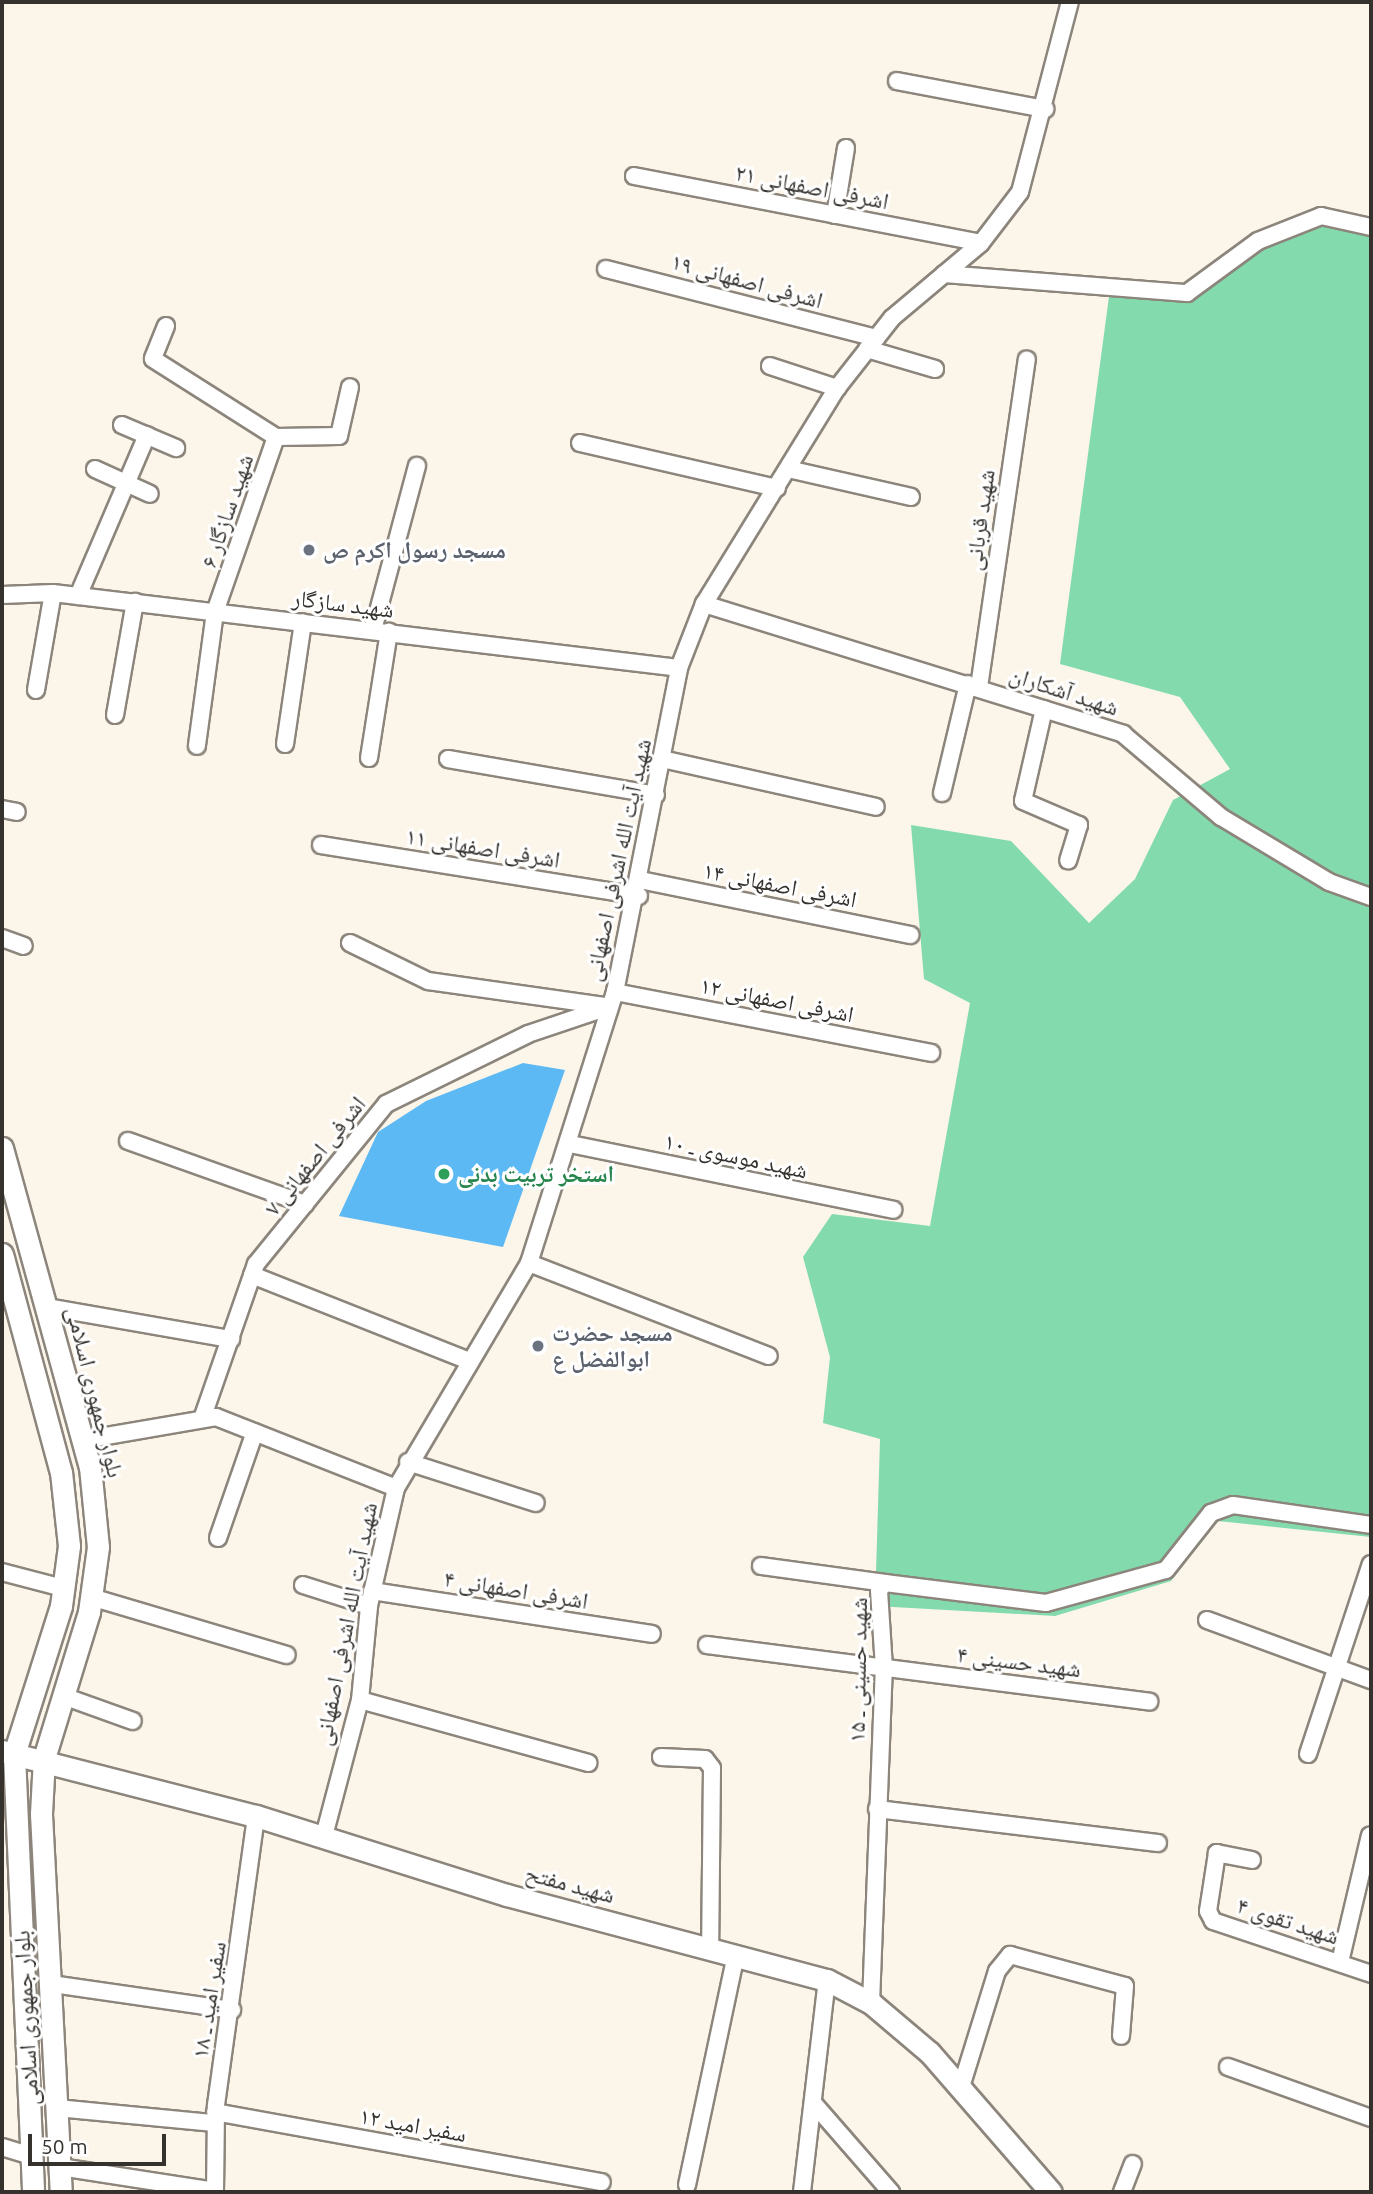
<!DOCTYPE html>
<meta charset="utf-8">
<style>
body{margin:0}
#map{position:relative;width:1373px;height:2194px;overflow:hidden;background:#fcf5ea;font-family:Ubuntu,"Noto Naskh Arabic",sans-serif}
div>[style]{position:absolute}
.green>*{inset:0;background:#83dbad}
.water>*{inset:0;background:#5cb9f3}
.roads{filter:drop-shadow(2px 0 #8c857c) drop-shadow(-2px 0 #8c857c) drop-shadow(0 2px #8c857c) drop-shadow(0 -2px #8c857c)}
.street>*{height:16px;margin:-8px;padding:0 8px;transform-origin:8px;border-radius:8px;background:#fff}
.secondary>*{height:21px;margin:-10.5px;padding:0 10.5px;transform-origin:10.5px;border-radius:10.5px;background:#fff}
.dots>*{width:19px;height:19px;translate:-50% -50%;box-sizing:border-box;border:4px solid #fff;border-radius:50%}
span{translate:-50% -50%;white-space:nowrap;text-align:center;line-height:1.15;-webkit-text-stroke:6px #fff;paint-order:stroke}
.street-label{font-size:23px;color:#35322e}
.worship-label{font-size:23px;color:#5b616d;font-weight:700}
.left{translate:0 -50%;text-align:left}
.leisure-label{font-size:23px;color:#27864d;font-weight:700}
.frame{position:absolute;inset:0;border:4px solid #35322e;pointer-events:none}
.scale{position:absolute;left:28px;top:2134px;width:138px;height:32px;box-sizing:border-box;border:4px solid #35322e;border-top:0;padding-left:9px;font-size:21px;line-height:24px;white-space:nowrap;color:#35322e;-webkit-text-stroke:5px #fff;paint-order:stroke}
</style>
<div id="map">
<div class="green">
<i style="clip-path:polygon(1321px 216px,1371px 227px,1371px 1537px,1218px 1521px,1171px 1581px,1055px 1616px,875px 1606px,880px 1439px,823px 1423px,830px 1357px,803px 1257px,832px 1214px,930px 1226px,970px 1003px,924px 979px,911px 825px,1011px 841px,1089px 923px,1135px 879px,1173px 800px,1230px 769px,1180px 697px,1060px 664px,1110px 289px,1187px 293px,1246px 245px)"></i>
</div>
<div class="water">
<i style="clip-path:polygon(523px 1063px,565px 1070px,503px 1247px,339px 1216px,378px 1132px,426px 1101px)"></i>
</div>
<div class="roads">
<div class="street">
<i style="left:897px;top:81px;width:151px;rotate:10.7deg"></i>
<i style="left:634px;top:176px;width:353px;rotate:10.9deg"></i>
<i style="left:835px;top:215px;width:68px;rotate:-80.7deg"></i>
<i style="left:606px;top:269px;width:279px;rotate:14.3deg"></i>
<i style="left:944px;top:274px;width:244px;rotate:4.5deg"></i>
<i style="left:1187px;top:293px;width:88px;rotate:-36.2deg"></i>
<i style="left:1258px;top:241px;width:68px;rotate:-21.6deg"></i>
<i style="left:1321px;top:216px;width:51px;rotate:12.4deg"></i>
<i style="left:166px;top:326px;width:35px;rotate:112deg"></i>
<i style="left:153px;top:359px;width:146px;rotate:32.4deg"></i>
<i style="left:276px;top:437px;width:185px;rotate:109.2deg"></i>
<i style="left:215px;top:612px;width:135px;rotate:97.7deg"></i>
<i style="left:867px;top:349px;width:71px;rotate:16.4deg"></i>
<i style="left:770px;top:366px;width:71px;rotate:18.2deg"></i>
<i style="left:122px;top:425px;width:59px;rotate:23.1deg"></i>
<i style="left:276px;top:437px;width:63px;rotate:-0.9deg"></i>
<i style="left:339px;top:436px;width:50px;rotate:-77.3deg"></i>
<i style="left:580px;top:443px;width:202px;rotate:12.9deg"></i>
<i style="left:95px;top:469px;width:60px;rotate:24.4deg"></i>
<i style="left:788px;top:469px;width:126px;rotate:12.8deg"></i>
<i style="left:2px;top:595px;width:51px;rotate:-2.2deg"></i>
<i style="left:53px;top:593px;width:630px;rotate:6.83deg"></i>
<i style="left:78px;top:596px;width:175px;rotate:-66.8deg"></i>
<i style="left:704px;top:604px;width:439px;rotate:17.2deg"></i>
<i style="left:1123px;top:734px;width:128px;rotate:40.3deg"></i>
<i style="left:1221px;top:817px;width:126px;rotate:31deg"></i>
<i style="left:1329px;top:882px;width:45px;rotate:19.7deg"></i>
<i style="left:373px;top:630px;width:170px;rotate:-75deg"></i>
<i style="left:979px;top:687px;width:331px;rotate:-81.7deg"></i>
<i style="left:36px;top:690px;width:98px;rotate:-80.1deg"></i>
<i style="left:1044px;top:709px;width:94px;rotate:102.9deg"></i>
<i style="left:1023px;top:801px;width:61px;rotate:23.2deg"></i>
<i style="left:1079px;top:825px;width:37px;rotate:107deg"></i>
<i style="left:115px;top:715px;width:115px;rotate:-80deg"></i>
<i style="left:285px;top:744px;width:123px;rotate:-81.6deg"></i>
<i style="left:369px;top:758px;width:128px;rotate:-81deg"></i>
<i style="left:448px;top:759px;width:211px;rotate:9.8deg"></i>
<i style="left:662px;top:759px;width:219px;rotate:12.6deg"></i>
<i style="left:942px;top:793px;width:112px;rotate:-76.6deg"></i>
<i style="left:2px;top:809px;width:15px;rotate:11deg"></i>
<i style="left:321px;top:845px;width:322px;rotate:9.1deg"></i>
<i style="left:640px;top:880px;width:276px;rotate:11.5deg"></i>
<i style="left:2px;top:938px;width:23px;rotate:20deg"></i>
<i style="left:350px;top:943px;width:87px;rotate:26deg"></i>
<i style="left:428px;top:981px;width:180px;rotate:8deg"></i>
<i style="left:615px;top:992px;width:322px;rotate:10.9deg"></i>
<i style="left:128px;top:1141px;width:188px;rotate:19.6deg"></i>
<i style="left:570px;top:1144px;width:330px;rotate:11.5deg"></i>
<i style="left:529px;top:1263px;width:257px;rotate:21.2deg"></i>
<i style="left:252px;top:1275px;width:233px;rotate:21.6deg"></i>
<i style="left:47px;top:1307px;width:187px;rotate:9.9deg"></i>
<i style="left:202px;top:1419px;width:164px;rotate:-70.8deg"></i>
<i style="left:256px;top:1264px;width:206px;rotate:-50.9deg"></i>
<i style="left:386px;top:1104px;width:158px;rotate:-26.2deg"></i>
<i style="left:528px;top:1034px;width:84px;rotate:-18.6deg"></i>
<i style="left:83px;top:1440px;width:135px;rotate:-9.8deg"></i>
<i style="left:216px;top:1417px;width:193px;rotate:21.5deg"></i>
<i style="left:408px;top:1462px;width:134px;rotate:17.8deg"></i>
<i style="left:218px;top:1538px;width:112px;rotate:-70.8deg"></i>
<i style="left:761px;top:1566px;width:125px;rotate:7.8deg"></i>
<i style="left:2px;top:1572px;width:63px;rotate:14.7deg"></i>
<i style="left:303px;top:1585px;width:69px;rotate:17.7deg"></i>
<i style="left:372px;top:1591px;width:283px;rotate:8.7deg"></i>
<i style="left:91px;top:1597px;width:204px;rotate:16.5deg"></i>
<i style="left:1207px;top:1620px;width:175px;rotate:20.1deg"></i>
<i style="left:707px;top:1645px;width:446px;rotate:7.3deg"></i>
<i style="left:63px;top:1696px;width:74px;rotate:19.7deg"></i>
<i style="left:360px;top:1700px;width:237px;rotate:15.4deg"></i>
<i style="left:1308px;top:1754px;width:200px;rotate:-71.7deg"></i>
<i style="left:661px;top:1757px;width:44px;rotate:2.6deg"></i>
<i style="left:705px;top:1759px;width:11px;rotate:52deg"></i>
<i style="left:712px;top:1768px;width:180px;rotate:90.6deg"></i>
<i style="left:877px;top:1809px;width:283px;rotate:6.9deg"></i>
<i style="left:324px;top:1836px;width:141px;rotate:-75.2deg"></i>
<i style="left:360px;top:1700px;width:94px;rotate:-84.5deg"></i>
<i style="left:369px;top:1606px;width:121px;rotate:-77.1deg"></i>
<i style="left:396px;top:1488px;width:261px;rotate:-59.4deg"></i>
<i style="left:529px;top:1263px;width:284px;rotate:-72.4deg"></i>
<i style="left:615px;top:992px;width:330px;rotate:-78.8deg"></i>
<i style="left:679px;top:668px;width:69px;rotate:-68.7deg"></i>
<i style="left:704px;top:604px;width:254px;rotate:-58.4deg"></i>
<i style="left:837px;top:388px;width:89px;rotate:-51.8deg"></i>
<i style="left:892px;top:318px;width:116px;rotate:-40.1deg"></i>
<i style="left:981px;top:243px;width:64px;rotate:-52.6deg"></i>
<i style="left:1020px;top:192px;width:196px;rotate:-75.3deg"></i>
<i style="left:1252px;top:1860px;width:36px;rotate:-169deg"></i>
<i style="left:1217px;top:1853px;width:59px;rotate:98.8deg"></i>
<i style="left:1208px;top:1911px;width:11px;rotate:63deg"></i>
<i style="left:1213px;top:1921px;width:167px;rotate:18.5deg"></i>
<i style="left:1340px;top:1962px;width:130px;rotate:-76.7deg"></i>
<i style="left:52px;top:1984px;width:182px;rotate:8.2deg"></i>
<i style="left:871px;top:2003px;width:335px;rotate:-87.8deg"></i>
<i style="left:884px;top:1668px;width:78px;rotate:-93.7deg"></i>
<i style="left:879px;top:1590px;width:9px;rotate:-49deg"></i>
<i style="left:885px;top:1583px;width:162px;rotate:7.1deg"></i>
<i style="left:1046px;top:1603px;width:124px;rotate:-15.4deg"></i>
<i style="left:1166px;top:1570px;width:73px;rotate:-51.7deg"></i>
<i style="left:1211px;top:1513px;width:23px;rotate:-20deg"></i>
<i style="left:1233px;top:1505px;width:139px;rotate:8.2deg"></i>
<i style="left:1228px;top:2067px;width:152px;rotate:19.6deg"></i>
<i style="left:962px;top:2084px;width:118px;rotate:-72.8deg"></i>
<i style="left:997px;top:1971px;width:21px;rotate:-51deg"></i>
<i style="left:1010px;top:1955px;width:119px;rotate:15.1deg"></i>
<i style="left:1125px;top:1986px;width:50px;rotate:94.6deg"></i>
<i style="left:815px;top:2105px;width:116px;rotate:48.9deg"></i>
<i style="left:57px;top:2108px;width:158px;rotate:5.5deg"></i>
<i style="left:215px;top:2112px;width:393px;rotate:10.3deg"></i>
<i style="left:2px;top:2147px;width:30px;rotate:17deg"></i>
<i style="left:60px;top:2167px;width:157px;rotate:8.8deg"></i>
<i style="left:687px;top:2185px;width:235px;rotate:-78deg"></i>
<i style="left:215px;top:2192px;width:87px;rotate:-89.3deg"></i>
<i style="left:216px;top:2105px;width:292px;rotate:-82.1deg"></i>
<i style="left:802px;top:2192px;width:213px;rotate:-83.3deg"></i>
<i style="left:1122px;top:2192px;width:30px;rotate:-69deg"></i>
</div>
<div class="secondary">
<i style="left:2px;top:1148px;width:331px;rotate:74.6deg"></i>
<i style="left:90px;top:1467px;width:80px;rotate:84.3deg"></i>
<i style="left:98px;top:1547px;width:66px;rotate:97.9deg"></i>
<i style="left:89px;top:1612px;width:153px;rotate:107.1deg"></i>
<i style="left:44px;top:1758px;width:56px;rotate:93.1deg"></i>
<i style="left:41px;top:1814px;width:379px;rotate:87deg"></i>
<i style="left:2px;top:1254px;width:226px;rotate:74.9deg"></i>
<i style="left:61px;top:1472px;width:74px;rotate:83.8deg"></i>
<i style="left:69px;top:1546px;width:61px;rotate:97.6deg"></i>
<i style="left:61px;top:1606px;width:155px;rotate:107.6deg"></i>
<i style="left:14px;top:1754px;width:438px;rotate:87.5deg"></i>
<i style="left:2px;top:1751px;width:262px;rotate:14.4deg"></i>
<i style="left:256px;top:1816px;width:263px;rotate:17.5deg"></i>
<i style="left:507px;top:1895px;width:331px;rotate:14.9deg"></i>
<i style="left:827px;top:1980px;width:50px;rotate:27.6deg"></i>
<i style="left:871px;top:2003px;width:77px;rotate:40.3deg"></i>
<i style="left:930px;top:2053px;width:184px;rotate:49deg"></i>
</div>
</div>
<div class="dots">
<i style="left:309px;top:550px;background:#6b7280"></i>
<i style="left:444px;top:1174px;background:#2e9e5b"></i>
<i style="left:538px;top:1346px;background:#6b7280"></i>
</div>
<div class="street-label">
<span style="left:812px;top:187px;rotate:11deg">اشرفی اصفهانی ۲۱</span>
<span style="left:747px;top:281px;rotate:15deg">اشرفی اصفهانی ۱۹</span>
<span style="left:227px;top:511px;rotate:-71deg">شهید سازگار ۶</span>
<span style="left:980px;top:520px;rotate:-82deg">شهید قربانی</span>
<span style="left:343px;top:604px;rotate:7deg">شهید سازگار</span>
<span style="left:1064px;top:691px;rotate:18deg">شهید آشکاران</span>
<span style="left:483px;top:848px;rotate:9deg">اشرفی اصفهانی ۱۱</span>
<span style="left:618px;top:860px;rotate:-78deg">شهید آیت الله اشرفی اصفهانی</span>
<span style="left:780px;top:885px;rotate:11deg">اشرفی اصفهانی ۱۴</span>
<span style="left:777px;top:1000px;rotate:11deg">اشرفی اصفهانی ۱۲</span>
<span style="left:315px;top:1156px;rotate:-51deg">اشرفی اصفهانی ۷</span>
<span style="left:736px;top:1156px;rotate:12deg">شهید موسوی ـ ۱۰</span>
<span style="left:95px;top:1392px;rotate:76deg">بلوار جمهوری اسلامی</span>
<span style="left:516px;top:1590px;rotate:9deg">اشرفی اصفهانی ۴</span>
<span style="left:346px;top:1624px;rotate:-79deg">شهید آیت الله اشرفی اصفهانی</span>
<span style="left:1019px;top:1662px;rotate:7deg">شهید حسینی ۴</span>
<span style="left:858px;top:1670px;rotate:-89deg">شهید حسینی ـ ۱۵</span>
<span style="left:570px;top:1884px;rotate:15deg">شهید مفتح</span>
<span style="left:1288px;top:1921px;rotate:18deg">شهید تقوی ۴</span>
<span style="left:209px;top:2000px;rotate:-81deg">سفیر امید ـ ۱۸</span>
<span style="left:26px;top:2018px;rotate:-93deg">بلوار جمهوری اسلامی</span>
<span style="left:413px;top:2125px;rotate:10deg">سفیر امید ۱۲</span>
</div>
<div class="worship-label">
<span class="left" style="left:323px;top:550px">مسجد رسول اکرم ص</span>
<span class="left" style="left:552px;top:1346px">مسجد حضرت<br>ابوالفضل ع</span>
</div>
<div class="leisure-label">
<span class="left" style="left:458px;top:1174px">استخر تربیت بدنی</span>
</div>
<div class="frame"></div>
<div class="scale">50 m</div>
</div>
